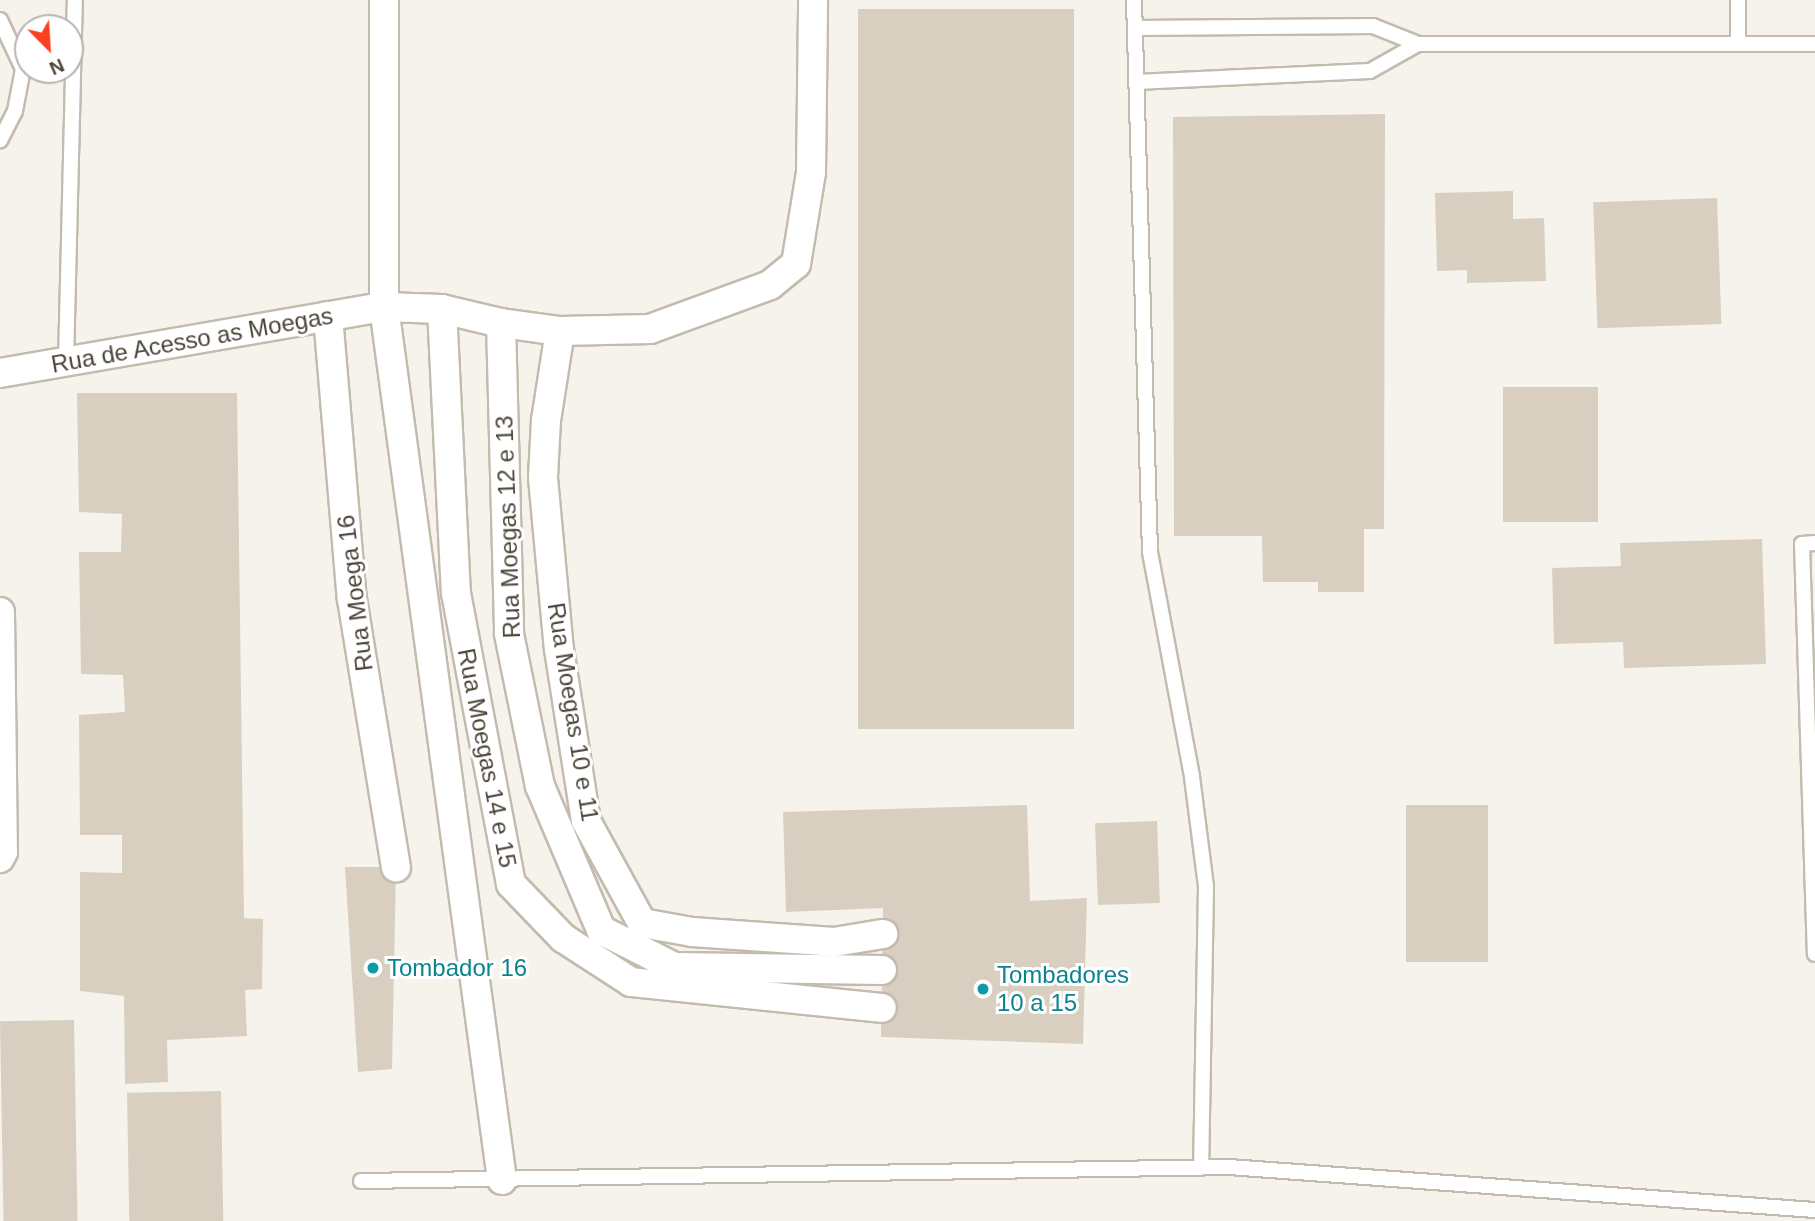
<!DOCTYPE html>
<style>
body{margin:0}
#map{position:relative;width:1815px;height:1221px;overflow:hidden;background:#f6f3ec;font-family:Helvetica,sans-serif}
div>[style]{position:absolute}
.building>*{inset:0;background:#d8cfc1;transform-origin:0 0}
.roads{filter:drop-shadow(2px 0 #c2bbae) drop-shadow(-2px 0 #c2bbae) drop-shadow(0 2px #c2bbae) drop-shadow(0 -2px #c2bbae)}
.service>*{height:14px;margin:-7px;padding:0 7px;transform-origin:7px;border-radius:7px;background:#fff}
.minor>*{height:28px;margin:-14px;padding:0 14px;transform-origin:14px;border-radius:14px;background:#fff}
.dots>*{width:19px;height:19px;translate:-50% -50%;box-sizing:border-box;border:4px solid #fff;border-radius:50%}
span{translate:-50% -50%;white-space:nowrap;text-align:center;line-height:1.15;-webkit-text-stroke:6px #fff;paint-order:stroke}
.street-label{font-size:24px;color:#4b4439}
.culture-label{font-size:24px;color:#0d838f}
.left{translate:0 -50%;text-align:left}
.north{position:absolute;left:14px;top:14px;width:70px;height:70px;box-sizing:border-box;background:#fff;border:2px solid #b7b4b0;border-radius:50%;rotate:156deg;font-size:19px;font-weight:700;line-height:28px;text-align:center;color:#4b4439}
.north::after{content:'';display:block;margin:auto;width:24px;height:32px;background:#fc3f1d;clip-path:polygon(50% 0,100% 100%,50% 72%,0 100%)}
</style>
<div id="map">
<div class="building">
<i style="left:1074px;top:9px;width:720px;height:216px;rotate:90deg"></i>
<i style="clip-path:polygon(1385px 114px,1384px 529px,1364px 529px,1364px 592px,1318px 592px,1318px 582px,1263px 582px,1262px 536px,1174px 536px,1173px 117px)"></i>
<i style="clip-path:polygon(1513px 191px,1513px 219px,1544px 218px,1546px 281px,1467px 283px,1467px 270px,1437px 271px,1435px 193px)"></i>
<i style="left:1717px;top:198px;width:126px;height:124px;rotate:88deg"></i>
<i style="left:1503px;top:387px;width:95px;height:135px"></i>
<i style="clip-path:polygon(77px 393px,237px 393px,244px 918px,263px 919px,262px 989px,245px 990px,247px 1036px,167px 1040px,168px 1082px,125px 1084px,124px 996px,80px 991px,80px 872px,122px 873px,122px 835px,80px 835px,79px 715px,125px 712px,123px 675px,81px 674px,79px 552px,121px 552px,122px 514px,79px 512px)"></i>
<i style="clip-path:polygon(1762px 539px,1766px 664px,1624px 668px,1623px 642px,1554px 644px,1552px 568px,1621px 566px,1620px 543px)"></i>
<i style="clip-path:polygon(1027px 805px,1030px 901px,1087px 898px,1083px 1044px,881px 1037px,883px 908px,786px 912px,783px 812px)"></i>
<i style="left:1406px;top:805px;width:82px;height:157px"></i>
<i style="left:1157px;top:821px;width:82px;height:62px;rotate:88deg"></i>
<i style="clip-path:polygon(345px 867px,396px 867px,392px 1069px,358px 1072px)"></i>
<i style="left:74px;top:1020px;width:201px;height:74px;rotate:89deg"></i>
<i style="left:221px;top:1091px;width:130px;height:94px;rotate:89deg"></i>
</div>
<div class="roads">
<div class="service">
<i style="left:1134px;top:0;width:552px;rotate:88.34deg"></i>
<i style="left:1150px;top:552px;width:229px;rotate:79.4deg"></i>
<i style="left:1192px;top:777px;width:111px;rotate:82.7deg"></i>
<i style="left:1206px;top:887px;width:281px;rotate:91deg"></i>
<i style="left:0;top:20px;width:54px;rotate:64.9deg"></i>
<i style="left:23px;top:69px;width:43px;rotate:100.8deg"></i>
<i style="left:15px;top:111px;width:33px;rotate:117deg"></i>
<i style="left:1135px;top:28px;width:238px;rotate:-0.5deg"></i>
<i style="left:1373px;top:26px;width:48px;rotate:21.8deg"></i>
<i style="left:1418px;top:44px;width:397px"></i>
<i style="left:1738px;top:44px;width:44px;rotate:-90deg"></i>
<i style="left:1136px;top:82px;width:234px;rotate:-2.7deg"></i>
<i style="left:1370px;top:71px;width:55px;rotate:-29.4deg"></i>
<i style="left:66px;top:362px;width:362px;rotate:-88.6deg"></i>
<i style="left:1815px;top:543px;width:13px;rotate:176deg"></i>
<i style="left:1802px;top:544px;width:410px;rotate:88.2deg"></i>
<i style="left:361px;top:1181px;width:868px;rotate:-0.92deg"></i>
<i style="left:1229px;top:1167px;width:588px;rotate:4.2deg"></i>
</div>
<div class="minor">
<i style="left:384px;top:0;width:307px;rotate:90deg"></i>
<i style="left:384px;top:307px;width:881px;rotate:82.3deg"></i>
<i style="left:442px;top:309px;width:284px;rotate:87.2deg"></i>
<i style="left:456px;top:593px;width:296px;rotate:79.3deg"></i>
<i style="left:511px;top:884px;width:75px;rotate:46.1deg"></i>
<i style="left:563px;top:938px;width:81px;rotate:32.9deg"></i>
<i style="left:631px;top:982px;width:252px;rotate:5.9deg"></i>
<i style="left:328px;top:316px;width:284px;rotate:85.2deg"></i>
<i style="left:352px;top:599px;width:272px;rotate:80.7deg"></i>
<i style="left:501px;top:323px;width:311px;rotate:88.5deg"></i>
<i style="left:509px;top:634px;width:155px;rotate:78.5deg"></i>
<i style="left:540px;top:786px;width:156px;rotate:67deg"></i>
<i style="left:601px;top:930px;width:82px;rotate:26.9deg"></i>
<i style="left:674px;top:967px;width:208px;rotate:0.8deg"></i>
<i style="left:560px;top:331px;width:90px;rotate:98.9deg"></i>
<i style="left:546px;top:420px;width:58px;rotate:93deg"></i>
<i style="left:543px;top:478px;width:172px;rotate:84.7deg"></i>
<i style="left:559px;top:649px;width:174px;rotate:81.1deg"></i>
<i style="left:586px;top:821px;width:116px;rotate:61.2deg"></i>
<i style="left:642px;top:923px;width:51px;rotate:10.2deg"></i>
<i style="left:692px;top:932px;width:142px;rotate:4deg"></i>
<i style="left:834px;top:942px;width:50px;rotate:-9.3deg"></i>
<i style="left:0;top:373px;width:390px;rotate:-9.8deg"></i>
<i style="left:384px;top:307px;width:58px;rotate:2deg"></i>
<i style="left:442px;top:309px;width:61px;rotate:13.3deg"></i>
<i style="left:501px;top:323px;width:60px;rotate:7.7deg"></i>
<i style="left:560px;top:331px;width:90px;rotate:-1.3deg"></i>
<i style="left:650px;top:329px;width:128px;rotate:-20.1deg"></i>
<i style="left:770px;top:285px;width:33px;rotate:-39deg"></i>
<i style="left:796px;top:264px;width:93px;rotate:-80.7deg"></i>
<i style="left:811px;top:172px;width:172px;rotate:-89.3deg"></i>
<i style="left:0;top:612px;width:240px;rotate:89.3deg"></i>
<i style="left:3px;top:852px;width:7px;rotate:117deg"></i>
</div>
</div>
<div class="dots">
<i style="left:373px;top:968px;background:#0f9aa8"></i>
<i style="left:983px;top:989px;background:#0f9aa8"></i>
</div>
<div class="street-label">
<span style="left:192px;top:340px;rotate:-10deg">Rua de Acesso as Moegas</span>
<span style="left:508px;top:527px;rotate:-92deg">Rua Moegas 12 e 13</span>
<span style="left:355px;top:593px;rotate:-97deg">Rua Moega 16</span>
<span style="left:573px;top:712px;rotate:81deg">Rua Moegas 10 e 11</span>
<span style="left:487px;top:758px;rotate:79deg">Rua Moegas 14 e 15</span>
</div>
<div class="culture-label">
<span class="left" style="left:387px;top:968px">Tombador 16</span>
<span class="left" style="left:997px;top:989px">Tombadores<br>10 a 15</span>
</div>
<div class="north">N</div>
</div>
